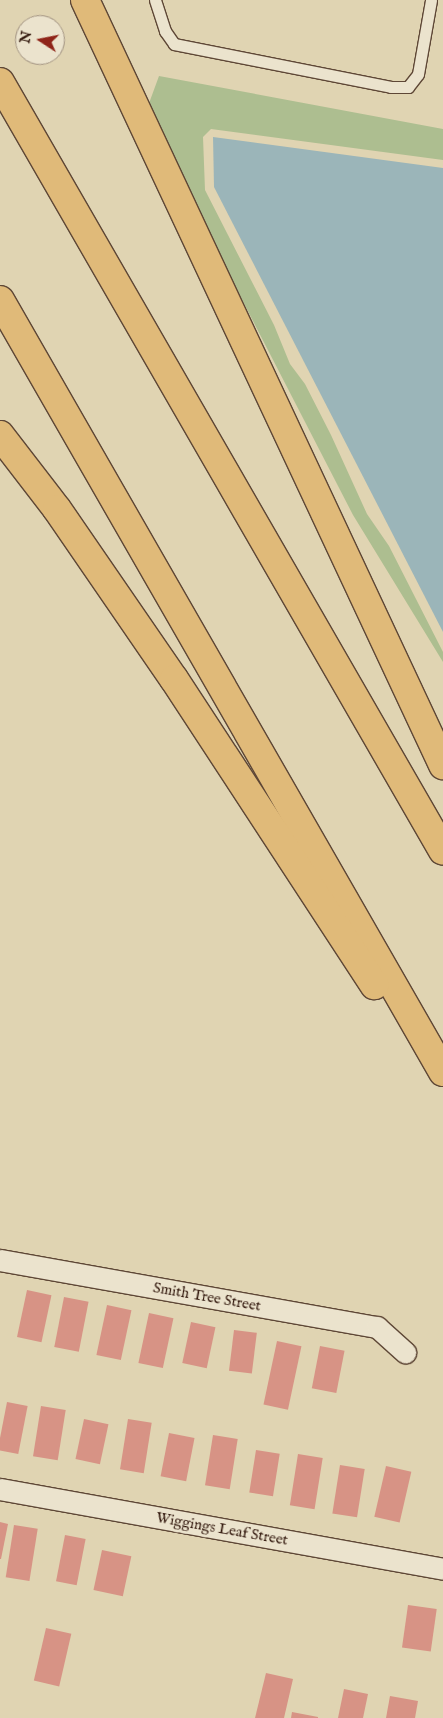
<!DOCTYPE html>
<style>
body{margin:0}
#map{position:relative;width:443px;height:1718px;overflow:hidden;background:#e0d4b2;font-family:"IM FELL English",serif}
div>[style]{position:absolute}
.green>*{inset:0;background:#adbe90}
.water>*{inset:0;background:#9bb5b9}
.building>*{inset:0;background:#d79385;transform-origin:0 0}
.roads{filter:drop-shadow(1px 0 #5e4736) drop-shadow(-1px 0 #5e4736) drop-shadow(0 1px #5e4736) drop-shadow(0 -1px #5e4736)}
.lane>*{height:11px;margin:-5.5px;padding:0 5.5px;transform-origin:5.5px;border-radius:5.5px;background:#ebe3cd}
.street>*{height:21px;margin:-10.5px;padding:0 10.5px;transform-origin:10.5px;border-radius:10.5px;background:#ebe3cd}
.highway>*{height:28px;margin:-14px;padding:0 14px;transform-origin:14px;border-radius:14px;background:#e0ba79}
span{translate:-50% -50%;white-space:nowrap;text-align:center;line-height:1.15;-webkit-text-stroke:5px #ebe3cd;paint-order:stroke}
.street-label{font-size:15px;color:#32180d}
.north{position:absolute;left:15px;top:15px;width:50px;height:50px;box-sizing:border-box;background:#ebe3cd;border:1px solid #a19280;border-radius:50%;rotate:281deg;font-size:14px;font-weight:700;line-height:20px;text-align:center;color:#32180d}
.north::after{content:'';display:block;margin:auto;width:18px;height:22px;background:#8f2418;clip-path:polygon(50% 0,100% 100%,50% 72%,0 100%)}
</style>
<div id="map">
<div class="green">
<i style="clip-path:polygon(159px 76px,443px 129px,443px 160px,211px 129px,203px 137px,205px 190px,274px 325px,290px 364px,305px 384px,331px 435px,367px 514px,389px 546px,443px 652px,443px 662px,353px 515px,203px 224px,148px 106px)"></i>
</div>
<div class="water">
<i style="clip-path:polygon(213px 137px,443px 168px,443px 632px,214px 187px)"></i>
</div>
<div class="building">
<i style="left:27px;top:1290px;width:25px;height:48px;rotate:12deg"></i>
<i style="left:64px;top:1297px;width:25px;height:51px;rotate:11deg"></i>
<i style="left:107px;top:1305px;width:25px;height:51px;rotate:12deg"></i>
<i style="left:149px;top:1313px;width:25px;height:51px;rotate:12deg"></i>
<i style="left:191px;top:1322px;width:25px;height:42px;rotate:12deg"></i>
<i style="left:234px;top:1330px;width:23px;height:41px;rotate:7deg"></i>
<i style="left:277px;top:1341px;width:25px;height:65px;rotate:12deg"></i>
<i style="left:320px;top:1346px;width:25px;height:43px;rotate:11deg"></i>
<i style="left:7px;top:1402px;width:21px;height:49px;rotate:11deg"></i>
<i style="left:41px;top:1406px;width:25px;height:51px;rotate:9deg"></i>
<i style="left:84px;top:1419px;width:25px;height:41px;rotate:12deg"></i>
<i style="left:128px;top:1419px;width:24px;height:51px;rotate:9deg"></i>
<i style="left:169px;top:1433px;width:26px;height:44px;rotate:11deg"></i>
<i style="left:213px;top:1435px;width:25px;height:51px;rotate:9deg"></i>
<i style="left:256px;top:1450px;width:24px;height:43px;rotate:9deg"></i>
<i style="left:298px;top:1454px;width:25px;height:52px;rotate:9deg"></i>
<i style="left:340px;top:1465px;width:25px;height:49px;rotate:9deg"></i>
<i style="left:386px;top:1466px;width:26px;height:52px;rotate:13deg"></i>
<i style="clip-path:polygon(0 1522px,8px 1524px,1px 1559px,0 1559px)"></i>
<i style="left:14px;top:1525px;width:24px;height:53px;rotate:9deg"></i>
<i style="left:65px;top:1535px;width:21px;height:47px;rotate:11deg"></i>
<i style="left:102px;top:1550px;width:30px;height:41px;rotate:12deg"></i>
<i style="left:408px;top:1605px;width:29px;height:43px;rotate:8deg"></i>
<i style="left:46px;top:1628px;width:26px;height:54px;rotate:13deg"></i>
<i style="clip-path:polygon(266px 1673px,293px 1679px,284px 1718px,255px 1718px)"></i>
<i style="clip-path:polygon(344px 1689px,368px 1694px,363px 1718px,338px 1718px)"></i>
<i style="clip-path:polygon(390px 1696px,418px 1701px,415px 1718px,386px 1718px)"></i>
<i style="clip-path:polygon(292px 1712px,318px 1717px,318px 1718px,291px 1718px)"></i>
</div>
<div class="roads">
<div class="lane">
<i style="left:155px;top:0;width:33px;rotate:72deg"></i>
<i style="left:165px;top:31px;width:16px;rotate:55deg"></i>
<i style="left:174px;top:44px;width:221px;rotate:11.2deg"></i>
<i style="left:391px;top:87px;width:17px"></i>
<i style="left:408px;top:87px;width:16px;rotate:-52deg"></i>
<i style="left:418px;top:74px;width:75px;rotate:-80deg"></i>
</div>
<div class="street">
<i style="left:0;top:1260px;width:383px;rotate:10.1deg"></i>
<i style="left:377px;top:1327px;width:38px;rotate:42deg"></i>
<i style="left:0;top:1489px;width:450px;rotate:10.2deg"></i>
</div>
<div class="highway">
<i style="left:85px;top:0;width:845px;rotate:64.92deg"></i>
<i style="left:0;top:82px;width:887px;rotate:60.05deg"></i>
<i style="left:0;top:300px;width:890px;rotate:60.15deg"></i>
<i style="left:0;top:435px;width:93px;rotate:52.4deg"></i>
<i style="left:57px;top:509px;width:206px;rotate:55.5deg"></i>
<i style="left:174px;top:679px;width:366px;rotate:56.8deg"></i>
</div>
</div>
<div class="street-label">
<span style="left:207px;top:1297px;rotate:10deg">Smith Tree Street</span>
<span style="left:222px;top:1529px;rotate:10deg">Wiggings Leaf Street</span>
</div>
<div class="north">N</div>
</div>
